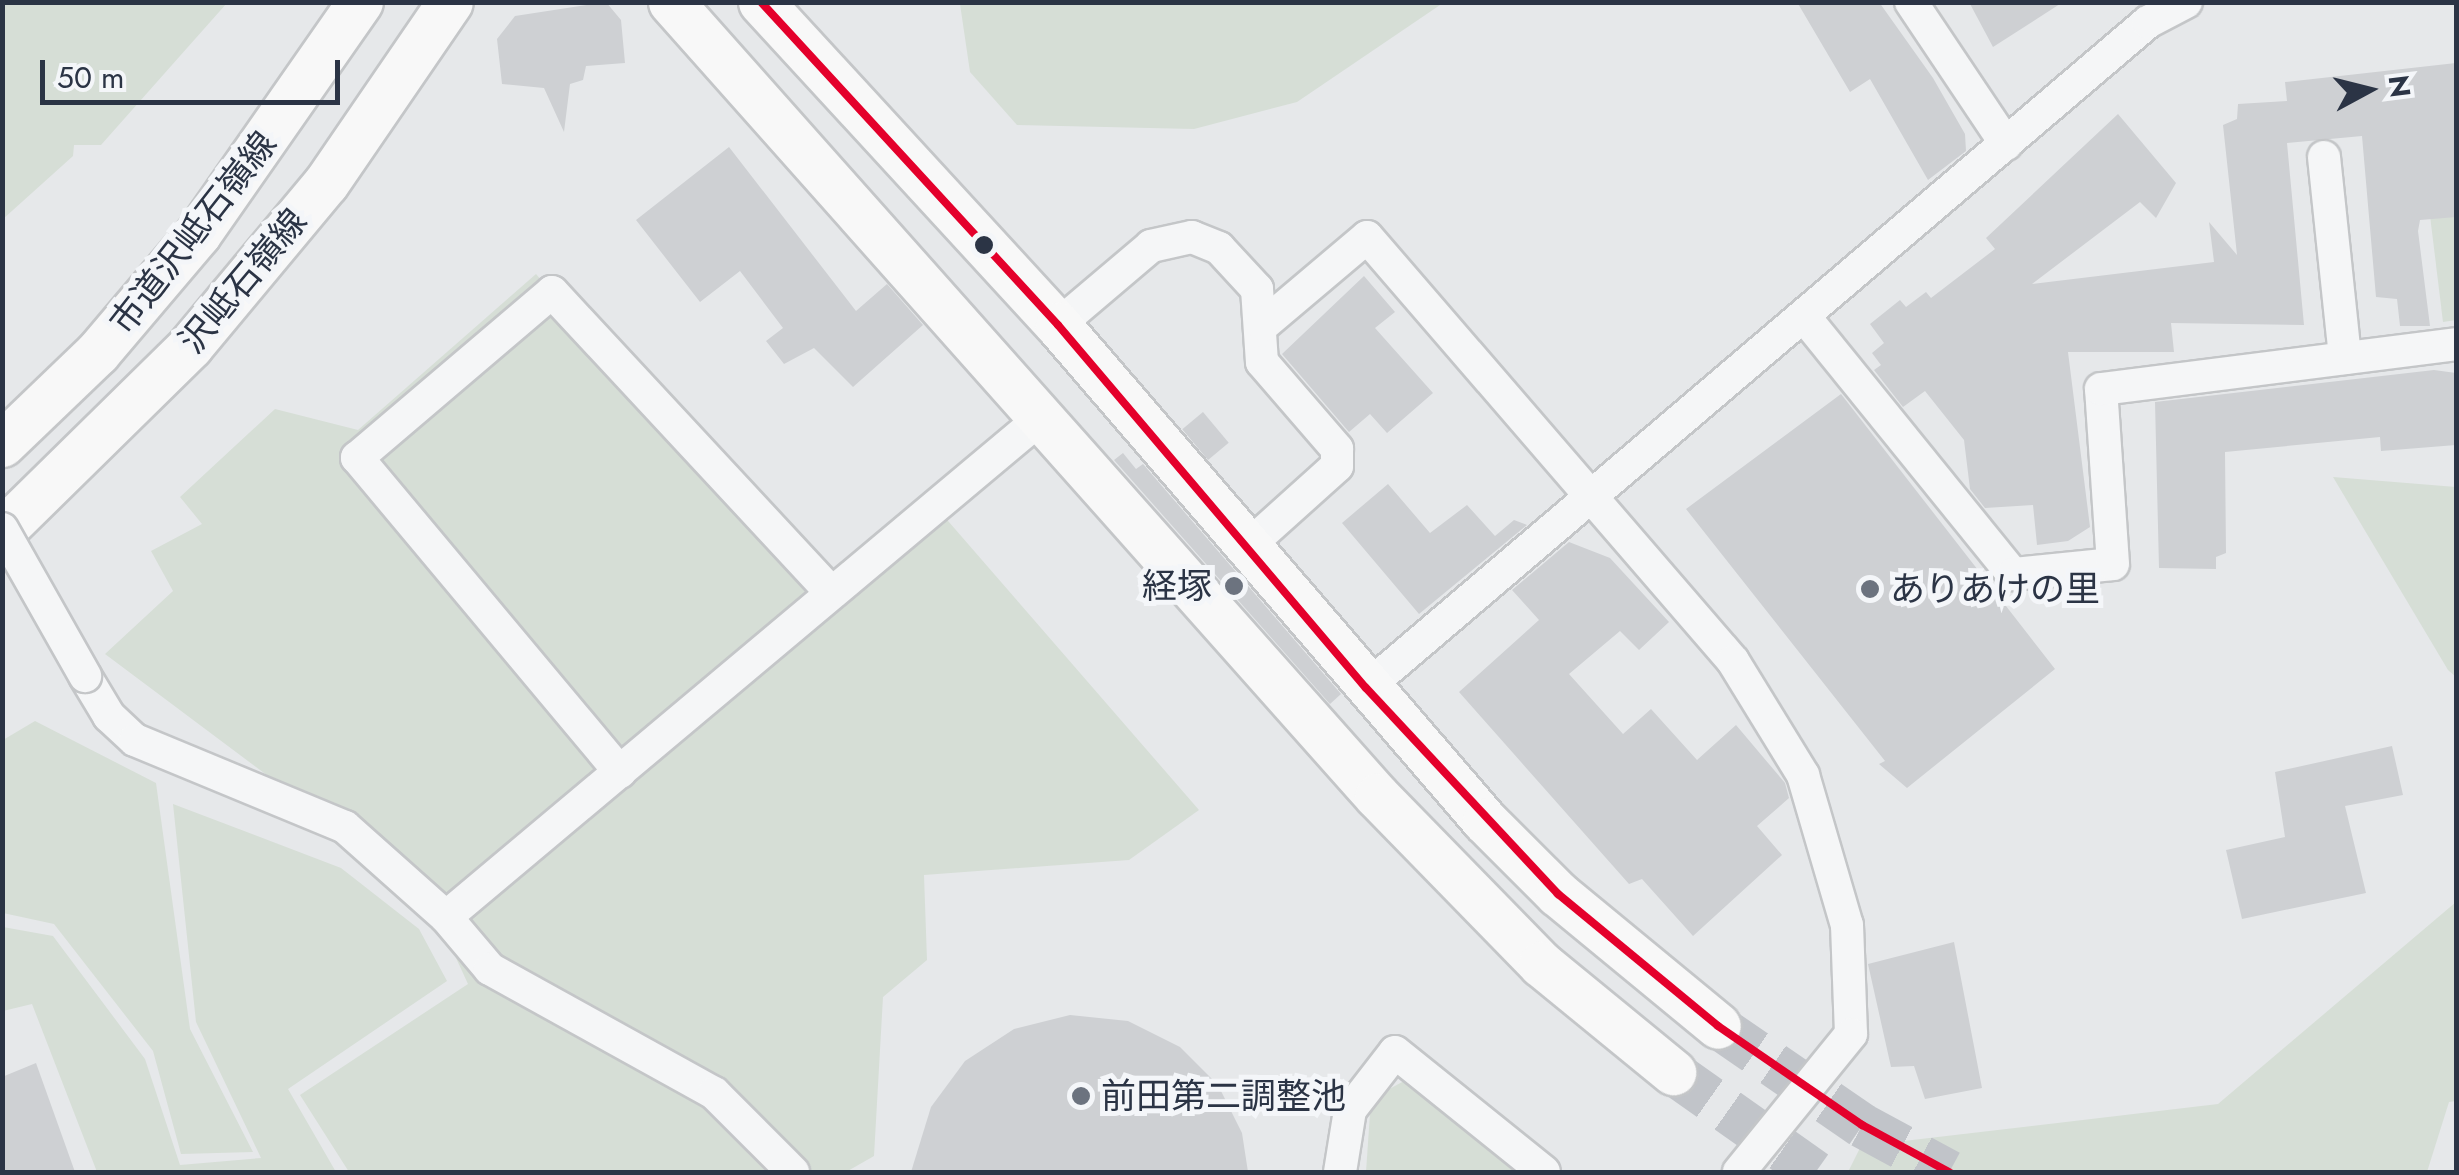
<!DOCTYPE html>
<meta charset="utf-8">
<style>
body{margin:0}
#map{position:relative;width:2459px;height:1175px;overflow:hidden;background:#e6e8ea;font-family:Jost,"Noto Sans JP",sans-serif}
div>[style]{position:absolute}
.green>*{inset:0;background:#d6ded6}
.building>*{inset:0;background:#ced0d3;transform-origin:0 0}
.secondary-tunnel>*{height:45px;margin-top:-22.5px;transform-origin:0;background:repeating-linear-gradient(90deg,#c1c4c9 0 45px,transparent 0 67px)}
.roads{filter:drop-shadow(2px 0 #c4c6c8) drop-shadow(-2px 0 #c4c6c8) drop-shadow(0 2px #c4c6c8) drop-shadow(0 -2px #c4c6c8)}
.street>*{height:32px;margin:-16px;padding:0 16px;transform-origin:16px;border-radius:16px;background:#f5f6f7}
.secondary>*{height:45px;margin:-22.5px;padding:0 22.5px;transform-origin:22.5px;border-radius:22.5px;background:#f8f8f8}
.bridges{filter:drop-shadow(2px 0 #c4c6c8) drop-shadow(-2px 0 #c4c6c8) drop-shadow(0 2px #c4c6c8) drop-shadow(0 -2px #c4c6c8)}
.street-bridge>*{height:32px;margin:-16px;padding:0 16px;transform-origin:16px;border-radius:16px;background:#f5f6f7}
.bus-1>*{height:8px;margin:-4px;padding:0 4px;transform-origin:4px;border-radius:4px;background:#e4002b}
.dots>*{width:28px;height:28px;translate:-50% -50%;box-sizing:border-box;border:5px solid #f4f6f9;border-radius:50%}
span{translate:-50% -50%;white-space:nowrap;text-align:center;line-height:1.15;-webkit-text-stroke:10px #f4f6f9;paint-order:stroke}
.street-label{font-size:35px;color:#2b3445}
.poi-label{font-size:35px;color:#2b3445}
.right{translate:-100% -50%;text-align:right}
.left{translate:0 -50%;text-align:left}
.frame{position:absolute;inset:0;border:5px solid #2b3445;pointer-events:none}
.north{position:absolute;left:2319px;top:40px;width:100px;height:100px;-webkit-text-stroke:8px #f4f6f9;paint-order:stroke;rotate:83deg;font-size:28px;font-weight:700;line-height:40px;text-align:center;color:#2b3445}
.north::after{content:'';display:block;margin:auto;width:35px;height:45px;background:#2b3445;clip-path:polygon(50% 0,100% 100%,50% 72%,0 100%)}
.scale{position:absolute;left:40px;top:60px;width:300px;height:45px;box-sizing:border-box;border:5px solid #2b3445;border-top:0;padding-left:12px;font-size:30px;line-height:35px;white-space:nowrap;color:#2b3445;-webkit-text-stroke:8px #f4f6f9;paint-order:stroke}
</style>
<div id="map">
<div class="green">
<i style="clip-path:polygon(3px 2px,227px 2px,227px 3px,101px 145px,74px 145px,73px 156px,3px 219px)"></i>
<i style="clip-path:polygon(1443px 3px,1297px 102px,1194px 129px,1017px 125px,970px 72px,960px 4px)"></i>
<i style="clip-path:polygon(2427px 191px,2450px 192px,2456px 207px,2456px 320px,2443px 322px)"></i>
<i style="clip-path:polygon(536px 274px,828px 611px,942px 514px,1199px 810px,1129px 860px,924px 875px,927px 960px,883px 997px,874px 1156px,846px 1172px,349px 1172px,300px 1095px,468px 984px,427px 895px,105px 654px,173px 591px,151px 551px,202px 524px,180px 497px,275px 409px,358px 430px)"></i>
<i style="clip-path:polygon(2333px 477px,2456px 487px,2456px 677px,2448px 670px)"></i>
<i style="clip-path:polygon(35px 721px,156px 783px,190px 1029px,253px 1152px,181px 1154px,153px 1051px,54px 924px,3px 913px,3px 740px)"></i>
<i style="clip-path:polygon(173px 804px,341px 868px,419px 929px,447px 981px,288px 1089px,336px 1172px,97px 1172px,32px 1004px,3px 1011px,3px 927px,53px 936px,145px 1059px,180px 1165px,261px 1158px,196px 1022px)"></i>
<i style="clip-path:polygon(2456px 902px,2456px 1101px,2449px 1102px,2427px 1172px,1848px 1172px,1861px 1146px,2218px 1104px)"></i>
<i style="clip-path:polygon(1404px 1081px,1527px 1172px,1366px 1172px,1371px 1099px)"></i>
</div>
<div class="building">
<i style="clip-path:polygon(606px 2px,621px 20px,625px 63px,586px 66px,583px 80px,570px 84px,564px 132px,544px 88px,502px 84px,497px 39px,515px 16px)"></i>
<i style="clip-path:polygon(1797px 2px,1879px 2px,1933px 78px,1965px 134px,1966px 151px,1928px 180px,1870px 79px,1850px 92px)"></i>
<i style="clip-path:polygon(1969px 2px,2063px 2px,1993px 47px)"></i>
<i style="clip-path:polygon(2456px 63px,2456px 217px,2420px 220px,2418px 231px,2430px 326px,2400px 326px,2397px 299px,2376px 297px,2362px 136px,2287px 143px,2304px 325px,2171px 323px,2174px 352px,2068px 352px,2090px 527px,2068px 541px,2037px 545px,2033px 505px,1985px 508px,1970px 489px,1964px 440px,1925px 391px,1903px 407px,1874px 370px,1881px 365px,1872px 353px,1884px 343px,1870px 324px,1900px 300px,1906px 307px,1926px 292px,1931px 298px,1995px 249px,1986px 238px,2118px 114px,2176px 183px,2156px 218px,2140px 202px,2032px 284px,2214px 262px,2209px 222px,2237px 255px,2223px 125px,2237px 119px,2238px 104px,2287px 101px,2285px 82px)"></i>
<i style="clip-path:polygon(729px 147px,856px 311px,887px 284px,923px 325px,853px 387px,814px 348px,784px 364px,766px 341px,783px 328px,740px 271px,700px 302px,636px 220px)"></i>
<i style="clip-path:polygon(1364px 276px,1395px 312px,1375px 328px,1433px 393px,1387px 433px,1370px 414px,1349px 432px,1282px 354px)"></i>
<i style="clip-path:polygon(2434px 370px,2456px 373px,2456px 445px,2381px 451px,2380px 437px,2225px 452px,2226px 553px,2216px 557px,2216px 569px,2159px 568px,2155px 402px)"></i>
<i style="clip-path:polygon(1841px 394px,2055px 669px,1907px 788px,1879px 764px,1885px 761px,1686px 509px)"></i>
<i style="left:1203px;top:412px;width:40px;height:27px;rotate:50deg"></i>
<i style="clip-path:polygon(1123px 453px,1136px 469px,1143px 464px,1341px 694px,1330px 704px,1114px 460px)"></i>
<i style="clip-path:polygon(1388px 484px,1430px 533px,1467px 505px,1495px 536px,1514px 520px,1527px 525px,1419px 614px,1342px 523px)"></i>
<i style="clip-path:polygon(1569px 542px,1610px 558px,1669px 622px,1639px 650px,1620px 631px,1569px 674px,1623px 734px,1651px 709px,1697px 760px,1736px 725px,1785px 783px,1789px 798px,1757px 826px,1782px 855px,1693px 936px,1642px 879px,1629px 884px,1459px 692px,1539px 620px,1512px 590px)"></i>
<i style="clip-path:polygon(2392px 746px,2403px 795px,2345px 806px,2366px 893px,2242px 919px,2226px 850px,2285px 837px,2275px 772px)"></i>
<i style="clip-path:polygon(1954px 942px,1982px 1088px,1925px 1099px,1914px 1066px,1891px 1067px,1868px 964px)"></i>
<i style="clip-path:polygon(1070px 1015px,1128px 1021px,1180px 1047px,1218px 1085px,1242px 1133px,1248px 1172px,911px 1172px,931px 1107px,965px 1061px,1014px 1029px)"></i>
<i style="clip-path:polygon(36px 1063px,75px 1172px,2px 1172px,2px 1077px)"></i>
</div>
<div class="secondary-tunnel">
<i style="left:1718px;top:1026px;width:175px;rotate:34.5deg"></i>
<i style="left:1862px;top:1125px;width:99px;rotate:28.4deg"></i>
<i style="left:1673px;top:1072px;width:174px;rotate:35.2deg"></i>
</div>
<div class="roads">
<div class="street">
<i style="left:1911px;top:2px;width:171px;rotate:56.2deg"></i>
<i style="left:2324px;top:157px;width:202px;rotate:84deg"></i>
<i style="left:1807px;top:320px;width:327px;rotate:51deg"></i>
<i style="left:2013px;top:574px;width:100px;rotate:-5.7deg"></i>
<i style="left:2113px;top:564px;width:175px;rotate:-93.9deg"></i>
<i style="left:2101px;top:389px;width:358px;rotate:-7.2deg"></i>
<i style="left:1058px;top:325px;width:122px;rotate:-40.3deg"></i>
<i style="left:1151px;top:246px;width:42px;rotate:-12.4deg"></i>
<i style="left:1192px;top:237px;width:29px;rotate:22deg"></i>
<i style="left:1219px;top:248px;width:56px;rotate:47.2deg"></i>
<i style="left:1257px;top:289px;width:73px;rotate:86.1deg"></i>
<i style="left:1262px;top:362px;width:115px;rotate:49.2deg"></i>
<i style="left:1337px;top:449px;width:17px;rotate:90deg"></i>
<i style="left:1337px;top:466px;width:121px;rotate:138deg"></i>
<i style="left:1263px;top:325px;width:136px;rotate:-40.2deg"></i>
<i style="left:1367px;top:237px;width:560px;rotate:49.2deg"></i>
<i style="left:1733px;top:661px;width:134px;rotate:58.4deg"></i>
<i style="left:1803px;top:775px;width:156px;rotate:73.7deg"></i>
<i style="left:1847px;top:925px;width:109px;rotate:87.9deg"></i>
<i style="left:1851px;top:1034px;width:178px;rotate:129.1deg"></i>
<i style="left:85px;top:676px;width:47px;rotate:59deg"></i>
<i style="left:109px;top:716px;width:35px;rotate:43deg"></i>
<i style="left:135px;top:740px;width:227px;rotate:22.5deg"></i>
<i style="left:345px;top:827px;width:135px;rotate:41.7deg"></i>
<i style="left:446px;top:917px;width:68px;rotate:49.8deg"></i>
<i style="left:490px;top:969px;width:256px;rotate:29deg"></i>
<i style="left:714px;top:1093px;width:112px;rotate:45deg"></i>
<i style="left:1366px;top:688px;width:1027px;rotate:-40.42deg"></i>
<i style="left:2148px;top:22px;width:43px;rotate:-27.8deg"></i>
<i style="left:620px;top:772px;width:410px;rotate:-129.9deg"></i>
<i style="left:357px;top:458px;width:256px;rotate:-40.4deg"></i>
<i style="left:552px;top:292px;width:410px;rotate:47.1deg"></i>
<i style="left:446px;top:917px;width:777px;rotate:-39.99deg"></i>
<i style="left:1340px;top:1172px;width:63px;rotate:-80.8deg"></i>
<i style="left:1350px;top:1110px;width:73px;rotate:-52.2deg"></i>
<i style="left:1395px;top:1052px;width:191px;rotate:38.8deg"></i>
</div>
<div class="secondary">
<i style="left:671px;top:2px;width:1062px;rotate:48.36deg"></i>
<i style="left:1377px;top:796px;width:235px;rotate:45.7deg"></i>
<i style="left:1541px;top:964px;width:171px;rotate:39.3deg"></i>
<i style="left:761px;top:2px;width:439px;rotate:47.4deg"></i>
<i style="left:1058px;top:325px;width:654px;rotate:49.28deg"></i>
<i style="left:1485px;top:821px;width:103px;rotate:45deg"></i>
<i style="left:1558px;top:894px;width:207px;rotate:39.5deg"></i>
<i style="left:2px;top:444px;width:132px;rotate:-43.8deg"></i>
<i style="left:97px;top:353px;width:156px;rotate:-49.7deg"></i>
<i style="left:198px;top:234px;width:283px;rotate:-55.1deg"></i>
<i style="left:2px;top:531px;width:264px;rotate:-44.5deg"></i>
<i style="left:190px;top:346px;width:212px;rotate:-50.2deg"></i>
<i style="left:326px;top:183px;width:219px;rotate:-55.6deg"></i>
</div>
</div>
<div class="bridges">
<div class="street-bridge">
<i style="left:2px;top:529px;width:169px;rotate:60.5deg"></i>
</div>
</div>
<div class="bus-1">
<i style="left:761px;top:2px;width:439px;rotate:47.4deg"></i>
<i style="left:1058px;top:325px;width:476px;rotate:49.7deg"></i>
<i style="left:1366px;top:688px;width:282px;rotate:47deg"></i>
<i style="left:1558px;top:894px;width:207px;rotate:39.5deg"></i>
<i style="left:1718px;top:1026px;width:175px;rotate:34.5deg"></i>
<i style="left:1862px;top:1125px;width:99px;rotate:28.4deg"></i>
</div>
<div class="dots">
<i style="left:984px;top:245px;background:#2b3445"></i>
<i style="left:1234px;top:586px;background:#6c737f"></i>
<i style="left:1870px;top:589px;background:#6c737f"></i>
<i style="left:1081px;top:1096px;background:#6c737f"></i>
</div>
<div class="street-label">
<span style="left:193px;top:233px;rotate:-52deg">市道沢岻石嶺線</span>
<span style="left:243px;top:281px;rotate:-50deg">沢岻石嶺線</span>
</div>
<div class="poi-label">
<span class="right" style="left:1212px;top:586px">経塚</span>
<span class="left" style="left:1890px;top:589px">ありあけの里</span>
<span class="left" style="left:1101px;top:1096px">前田第二調整池</span>
</div>
<div class="frame"></div>
<div class="north">N</div>
<div class="scale">50 m</div>
</div>
